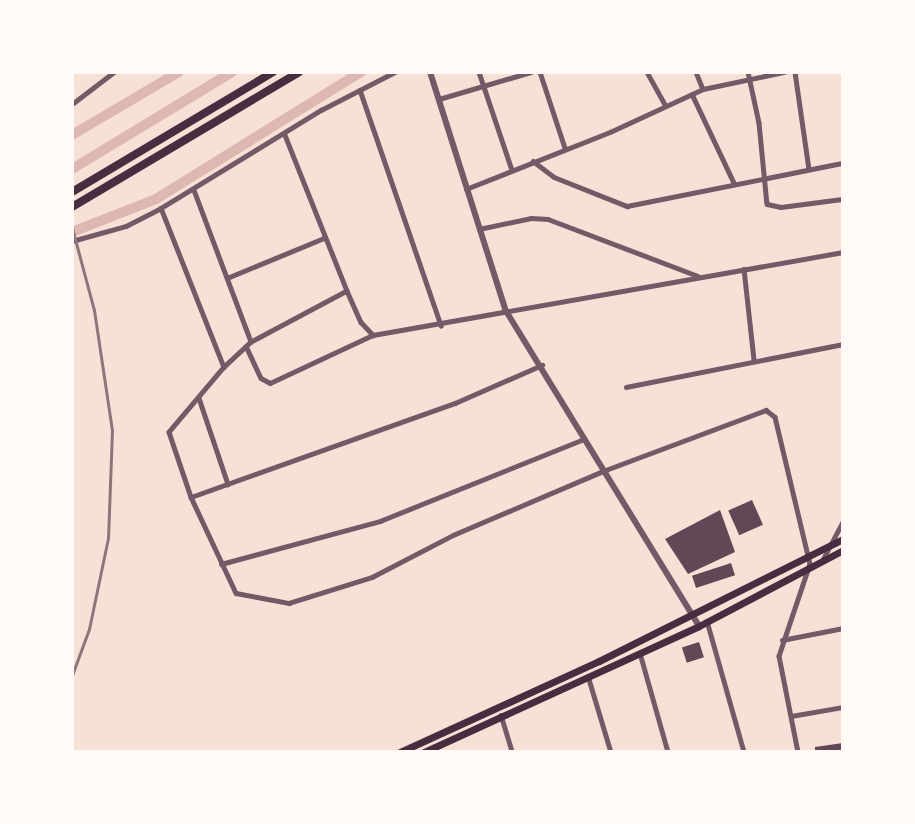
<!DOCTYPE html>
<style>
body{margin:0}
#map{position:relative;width:915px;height:824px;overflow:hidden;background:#f7e1d7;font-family:Literata,serif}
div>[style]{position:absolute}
.canal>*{height:10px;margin:-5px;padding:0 5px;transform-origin:5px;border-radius:5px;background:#dcb8b0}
.building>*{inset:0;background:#644757;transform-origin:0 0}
.minor>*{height:4.5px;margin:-2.25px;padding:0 2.25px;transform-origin:2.25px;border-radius:2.25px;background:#755966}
.tertiary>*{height:6px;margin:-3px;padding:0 3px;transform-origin:3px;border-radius:3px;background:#755966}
.secondary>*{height:7px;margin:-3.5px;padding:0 3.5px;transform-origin:3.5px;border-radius:3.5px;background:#4a2c40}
.primary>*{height:8px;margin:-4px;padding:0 4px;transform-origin:4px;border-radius:4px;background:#4a2c40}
.rail>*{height:3px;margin:-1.5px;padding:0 1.5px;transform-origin:1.5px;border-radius:1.5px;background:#8f747c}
span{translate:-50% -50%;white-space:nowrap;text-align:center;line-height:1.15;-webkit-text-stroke:6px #fffaf5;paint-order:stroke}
.frame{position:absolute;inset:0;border:74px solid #fffaf5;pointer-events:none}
</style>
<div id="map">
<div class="canal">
<i style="left:72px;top:135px;width:124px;rotate:-30.5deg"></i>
<i style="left:72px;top:169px;width:187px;rotate:-31.2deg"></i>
<i style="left:72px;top:232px;width:90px;rotate:-21.4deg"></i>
<i style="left:156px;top:199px;width:241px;rotate:-31.8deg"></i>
</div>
<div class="building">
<i style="left:752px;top:500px;width:27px;height:26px;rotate:66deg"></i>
<i style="clip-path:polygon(720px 510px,735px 552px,688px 574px,665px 539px)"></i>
<i style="left:731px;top:563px;width:13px;height:41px;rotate:72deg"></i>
<i style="left:699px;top:642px;width:16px;height:18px;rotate:72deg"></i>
<i style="clip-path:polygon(843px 743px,843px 752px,815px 752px,815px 747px)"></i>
</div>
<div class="minor">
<i style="left:479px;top:72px;width:103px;rotate:71.4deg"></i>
<i style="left:540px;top:72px;width:80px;rotate:71.8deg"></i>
<i style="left:647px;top:72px;width:38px;rotate:61deg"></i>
<i style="left:696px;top:72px;width:18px;rotate:68deg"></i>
<i style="left:748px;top:72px;width:52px;rotate:77.8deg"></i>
<i style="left:759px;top:123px;width:81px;rotate:84.4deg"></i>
<i style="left:767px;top:204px;width:14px;rotate:12deg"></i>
<i style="left:781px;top:207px;width:63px;rotate:-7.4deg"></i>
<i style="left:795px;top:72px;width:98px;rotate:81.8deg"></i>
<i style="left:360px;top:90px;width:249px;rotate:71deg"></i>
<i style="left:692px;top:94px;width:98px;rotate:64.7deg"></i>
<i style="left:439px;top:99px;width:96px;rotate:-16.4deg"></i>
<i style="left:72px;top:104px;width:53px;rotate:-37.3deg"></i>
<i style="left:285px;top:135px;width:168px;rotate:68.3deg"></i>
<i style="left:347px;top:291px;width:34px;rotate:66deg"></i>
<i style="left:361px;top:322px;width:18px;rotate:47deg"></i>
<i style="left:373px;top:335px;width:477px;rotate:-10deg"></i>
<i style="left:533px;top:161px;width:26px;rotate:37deg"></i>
<i style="left:554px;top:177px;width:79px;rotate:21.7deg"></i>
<i style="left:627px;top:206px;width:220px;rotate:-11.3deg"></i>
<i style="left:466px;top:189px;width:155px;rotate:-21.6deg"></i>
<i style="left:610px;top:132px;width:102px;rotate:-24.8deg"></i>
<i style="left:703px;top:89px;width:83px;rotate:-11.9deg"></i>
<i style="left:194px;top:190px;width:162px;rotate:69.4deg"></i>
<i style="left:161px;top:208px;width:171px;rotate:68.4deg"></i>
<i style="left:479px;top:229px;width:53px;rotate:-11.9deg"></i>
<i style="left:531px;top:218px;width:17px;rotate:3deg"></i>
<i style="left:548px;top:219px;width:160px;rotate:20.8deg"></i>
<i style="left:72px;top:241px;width:56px;rotate:-15.5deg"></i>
<i style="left:126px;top:226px;width:39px;rotate:-27deg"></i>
<i style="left:161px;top:208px;width:188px;rotate:-31.5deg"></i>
<i style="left:321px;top:110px;width:83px;rotate:-27.2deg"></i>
<i style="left:744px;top:269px;width:91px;rotate:83.7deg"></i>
<i style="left:227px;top:278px;width:105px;rotate:-22.4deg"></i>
<i style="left:347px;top:291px;width:109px;rotate:152deg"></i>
<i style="left:251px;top:342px;width:37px;rotate:137deg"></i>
<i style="left:224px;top:367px;width:85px;rotate:130.2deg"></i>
<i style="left:169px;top:432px;width:69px;rotate:71.3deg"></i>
<i style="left:191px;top:497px;width:106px;rotate:64.9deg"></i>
<i style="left:236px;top:593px;width:54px;rotate:10.7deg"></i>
<i style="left:289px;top:603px;width:87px;rotate:-17.4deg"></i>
<i style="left:372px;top:577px;width:91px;rotate:-27.4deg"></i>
<i style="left:453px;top:535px;width:163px;rotate:-23.1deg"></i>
<i style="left:603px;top:471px;width:174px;rotate:-20.5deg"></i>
<i style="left:766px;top:410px;width:11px;rotate:38deg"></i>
<i style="left:775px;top:417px;width:151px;rotate:76.6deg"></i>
<i style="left:810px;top:564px;width:97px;rotate:108.6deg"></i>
<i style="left:779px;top:656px;width:98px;rotate:78.8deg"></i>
<i style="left:246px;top:346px;width:35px;rotate:65deg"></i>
<i style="left:261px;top:378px;width:10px;rotate:29deg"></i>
<i style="left:270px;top:383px;width:114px;rotate:-25deg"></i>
<i style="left:626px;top:387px;width:221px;rotate:-11.2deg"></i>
<i style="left:199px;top:398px;width:91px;rotate:71.4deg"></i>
<i style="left:191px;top:497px;width:280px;rotate:-19.6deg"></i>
<i style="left:455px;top:403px;width:95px;rotate:-23.6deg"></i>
<i style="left:823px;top:559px;width:43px;rotate:-62.2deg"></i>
<i style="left:221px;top:564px;width:165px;rotate:-15.1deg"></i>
<i style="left:380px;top:521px;width:220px;rotate:-21.9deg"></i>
<i style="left:707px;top:621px;width:136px;rotate:74.2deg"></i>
<i style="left:782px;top:640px;width:62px;rotate:-11.1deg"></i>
<i style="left:640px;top:653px;width:103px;rotate:74.2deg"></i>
<i style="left:588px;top:676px;width:79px;rotate:73.2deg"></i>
<i style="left:501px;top:715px;width:39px;rotate:73deg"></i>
<i style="left:791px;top:716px;width:53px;rotate:-9.8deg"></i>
</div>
<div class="tertiary">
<i style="left:430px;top:72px;width:251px;rotate:72.4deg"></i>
<i style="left:506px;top:311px;width:369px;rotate:58.5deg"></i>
</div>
<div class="secondary">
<i style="left:400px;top:752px;width:219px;rotate:-24.6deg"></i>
<i style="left:599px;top:661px;width:273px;rotate:-26.6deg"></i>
<i style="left:424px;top:752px;width:302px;rotate:-24.6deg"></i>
<i style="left:699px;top:626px;width:163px;rotate:-27.8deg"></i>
</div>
<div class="primary">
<i style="left:72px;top:192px;width:234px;rotate:-30.8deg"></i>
<i style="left:72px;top:207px;width:264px;rotate:-30.7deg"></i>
</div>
<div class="rail">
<i style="left:72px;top:228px;width:85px;rotate:75deg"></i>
<i style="left:94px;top:310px;width:121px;rotate:81.5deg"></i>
<i style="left:112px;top:430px;width:108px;rotate:92.1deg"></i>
<i style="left:108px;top:538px;width:93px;rotate:101.8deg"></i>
<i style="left:89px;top:629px;width:49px;rotate:110.3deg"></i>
</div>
<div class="frame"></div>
</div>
